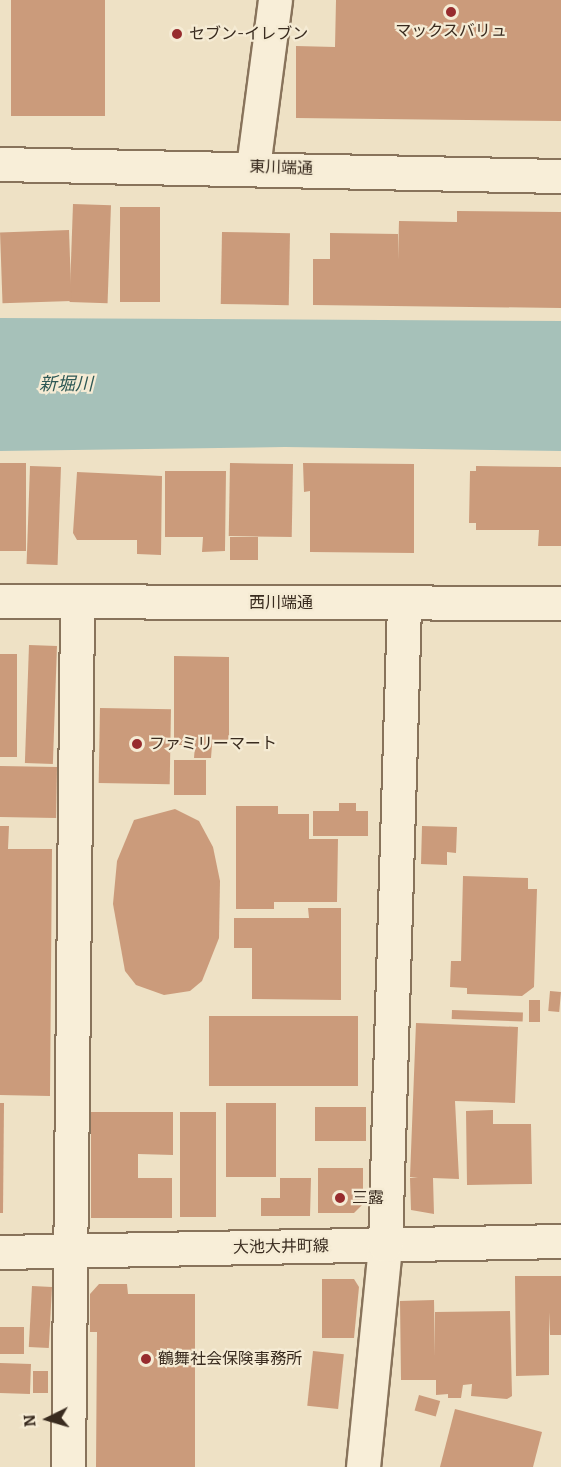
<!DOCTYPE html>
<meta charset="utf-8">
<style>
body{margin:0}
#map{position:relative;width:561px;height:1467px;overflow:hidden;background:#eee1c5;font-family:Bitter,"Noto Sans JP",serif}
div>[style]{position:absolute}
.water>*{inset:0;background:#a6c1b9}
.building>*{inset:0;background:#cb9b7b;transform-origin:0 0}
.roads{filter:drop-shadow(2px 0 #88735b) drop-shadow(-2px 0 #88735b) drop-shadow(0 2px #88735b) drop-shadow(0 -2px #88735b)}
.minor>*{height:33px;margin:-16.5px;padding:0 16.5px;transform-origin:16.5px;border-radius:16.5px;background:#f8eed8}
.tertiary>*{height:33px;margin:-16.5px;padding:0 16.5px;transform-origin:16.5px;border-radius:16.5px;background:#f8eed8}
.dots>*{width:16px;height:16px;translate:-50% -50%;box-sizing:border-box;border:3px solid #f5ebd4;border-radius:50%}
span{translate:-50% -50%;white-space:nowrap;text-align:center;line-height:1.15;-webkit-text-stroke:4.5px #f5ebd4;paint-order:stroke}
.poi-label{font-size:16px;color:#392b1f}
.left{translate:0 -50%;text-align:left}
.street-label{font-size:16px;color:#392b1f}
.water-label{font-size:18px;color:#2e5855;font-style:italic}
.north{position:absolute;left:18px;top:1389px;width:60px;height:60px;-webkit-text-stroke:4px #f5ebd4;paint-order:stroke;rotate:265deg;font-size:16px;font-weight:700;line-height:24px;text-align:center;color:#392b1f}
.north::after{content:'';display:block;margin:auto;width:21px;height:27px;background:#392b1f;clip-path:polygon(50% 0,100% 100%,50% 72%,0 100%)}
</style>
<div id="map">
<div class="water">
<i style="clip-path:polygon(0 318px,561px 321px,561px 451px,285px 447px,0 451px)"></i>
</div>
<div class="building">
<i style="left:11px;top:0;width:94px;height:116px"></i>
<i style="clip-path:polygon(336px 0,561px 0,561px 121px,296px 118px,296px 46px,335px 47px)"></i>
<i style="left:73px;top:204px;width:38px;height:98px;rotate:2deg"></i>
<i style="left:120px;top:207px;width:40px;height:95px"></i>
<i style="clip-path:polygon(457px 211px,561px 212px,561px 308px,313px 305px,313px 259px,330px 259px,330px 233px,398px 234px,398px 260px,399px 221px,457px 222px)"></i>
<i style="left:69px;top:230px;width:71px;height:69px;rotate:88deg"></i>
<i style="left:222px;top:232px;width:68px;height:72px;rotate:1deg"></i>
<i style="left:0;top:463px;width:26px;height:88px"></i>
<i style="left:230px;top:463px;width:63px;height:73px;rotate:1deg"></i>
<i style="clip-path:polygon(303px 463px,414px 464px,414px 553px,310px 552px,310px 491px,304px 492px)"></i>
<i style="left:30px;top:466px;width:31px;height:98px;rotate:2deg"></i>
<i style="clip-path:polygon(476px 466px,561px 467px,561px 546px,538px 546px,539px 530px,476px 530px,476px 523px,469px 523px,470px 471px,476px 471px)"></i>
<i style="clip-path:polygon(165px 471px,226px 471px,225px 551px,202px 552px,203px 537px,165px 537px)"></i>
<i style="clip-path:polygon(77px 472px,162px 476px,161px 555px,137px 554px,137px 540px,77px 540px,73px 533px)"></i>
<i style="left:230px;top:537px;width:28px;height:23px"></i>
<i style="left:29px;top:645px;width:28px;height:118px;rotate:2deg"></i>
<i style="left:0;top:654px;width:17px;height:103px"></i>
<i style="clip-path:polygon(174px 656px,229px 657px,229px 745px,212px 745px,211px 758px,194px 758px,195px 745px,174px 745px)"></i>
<i style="left:100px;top:708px;width:71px;height:75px;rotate:1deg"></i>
<i style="left:174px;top:760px;width:32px;height:35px"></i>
<i style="left:0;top:766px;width:57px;height:51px;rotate:1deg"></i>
<i style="clip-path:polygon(339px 803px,356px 803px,356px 811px,368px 811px,368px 836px,313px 836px,313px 811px,339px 811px)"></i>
<i style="clip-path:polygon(236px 806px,278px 806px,278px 814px,309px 814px,309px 839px,338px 839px,337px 902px,274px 902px,274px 909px,236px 909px)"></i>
<i style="clip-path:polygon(175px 809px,199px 821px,213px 847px,220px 881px,219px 938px,202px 981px,190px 991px,164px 995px,136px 985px,125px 971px,113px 904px,117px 861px,134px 820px)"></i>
<i style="clip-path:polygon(0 826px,9px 826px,8px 849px,52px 849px,50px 1096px,0 1095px)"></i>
<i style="clip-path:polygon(422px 826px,457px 827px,456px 853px,447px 852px,447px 865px,421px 864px)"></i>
<i style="clip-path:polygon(463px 876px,528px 878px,528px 889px,537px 889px,534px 987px,522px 996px,467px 994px,467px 988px,450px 987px,451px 961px,461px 961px)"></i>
<i style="clip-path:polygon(308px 908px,341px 908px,341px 1000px,252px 999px,252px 948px,234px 948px,234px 918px,309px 918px)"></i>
<i style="left:550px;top:991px;width:11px;height:20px;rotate:5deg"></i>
<i style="left:529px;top:1000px;width:11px;height:22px"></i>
<i style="left:452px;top:1010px;width:71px;height:9px;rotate:2deg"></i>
<i style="left:209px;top:1016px;width:149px;height:70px"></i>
<i style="clip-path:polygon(416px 1023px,518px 1027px,515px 1103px,455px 1101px,459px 1179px,433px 1178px,434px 1214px,411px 1210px,410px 1178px,418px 1178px,410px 1177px)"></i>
<i style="clip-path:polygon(0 1103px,4px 1103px,3px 1213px,0 1213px)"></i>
<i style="left:226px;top:1103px;width:50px;height:74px"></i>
<i style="left:315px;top:1107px;width:51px;height:34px"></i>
<i style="clip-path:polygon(493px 1110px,493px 1124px,531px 1124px,532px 1184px,467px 1185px,466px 1111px)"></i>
<i style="clip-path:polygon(91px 1112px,173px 1112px,173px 1155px,138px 1154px,138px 1178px,172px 1178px,172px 1218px,91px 1218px)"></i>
<i style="left:180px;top:1112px;width:36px;height:105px"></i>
<i style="clip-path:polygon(318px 1168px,363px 1168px,363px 1204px,354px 1213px,318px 1213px)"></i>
<i style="clip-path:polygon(280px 1178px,311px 1178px,310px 1216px,261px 1216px,261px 1198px,280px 1198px)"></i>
<i style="clip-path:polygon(515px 1276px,561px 1276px,561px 1335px,550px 1335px,549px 1312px,549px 1375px,516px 1376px)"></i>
<i style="clip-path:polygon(322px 1279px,354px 1279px,359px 1287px,354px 1338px,322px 1338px)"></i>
<i style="clip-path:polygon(99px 1284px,127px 1284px,128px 1294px,195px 1294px,195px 1467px,96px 1467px,97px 1332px,90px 1332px,90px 1294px)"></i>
<i style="left:32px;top:1286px;width:20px;height:61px;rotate:3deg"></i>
<i style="clip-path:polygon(434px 1300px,435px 1357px,435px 1312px,510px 1311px,512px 1396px,507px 1399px,471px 1396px,472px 1384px,463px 1385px,461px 1398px,448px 1398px,448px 1394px,436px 1395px,436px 1380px,401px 1380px,400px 1301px)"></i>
<i style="left:0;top:1327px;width:24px;height:27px"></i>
<i style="left:313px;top:1351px;width:31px;height:55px;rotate:6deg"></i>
<i style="left:0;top:1363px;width:31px;height:30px;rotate:2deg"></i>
<i style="left:33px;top:1371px;width:15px;height:22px"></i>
<i style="left:419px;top:1395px;width:22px;height:16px;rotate:16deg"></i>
<i style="clip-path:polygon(455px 1409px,542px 1432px,533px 1467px,440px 1467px)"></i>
</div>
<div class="roads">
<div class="minor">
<i style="left:253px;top:167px;width:168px;rotate:-82.5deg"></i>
<i style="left:0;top:1252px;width:561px;rotate:-1.12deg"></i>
<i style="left:68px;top:1467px;width:866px;rotate:-89.4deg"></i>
<i style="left:363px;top:1467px;width:223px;rotate:-84.3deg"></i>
<i style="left:385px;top:1245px;width:641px;rotate:-88.3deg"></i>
</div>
<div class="tertiary">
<i style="left:0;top:164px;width:561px;rotate:1.23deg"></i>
<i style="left:0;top:601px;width:561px;rotate:0.2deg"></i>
</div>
</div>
<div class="dots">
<i style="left:451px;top:12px;background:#972c2e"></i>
<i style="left:177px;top:34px;background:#972c2e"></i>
<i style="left:137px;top:744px;background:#972c2e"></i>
<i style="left:340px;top:1198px;background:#972c2e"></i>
<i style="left:146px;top:1359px;background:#972c2e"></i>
</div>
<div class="poi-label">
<span style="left:451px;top:31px">マックスバリュ</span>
<span class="left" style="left:189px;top:34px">セブン-イレブン</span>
<span class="left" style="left:149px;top:744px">ファミリーマート</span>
<span class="left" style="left:352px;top:1198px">三露</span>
<span class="left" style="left:158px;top:1359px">鶴舞社会保険事務所</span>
</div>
<div class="street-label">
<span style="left:281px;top:168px;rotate:2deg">東川端通</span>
<span style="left:281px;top:603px">西川端通</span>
<span style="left:281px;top:1247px;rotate:-1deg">大池大井町線</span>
</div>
<div class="water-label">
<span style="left:66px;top:384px">新堀川</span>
</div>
<div class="north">N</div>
</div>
